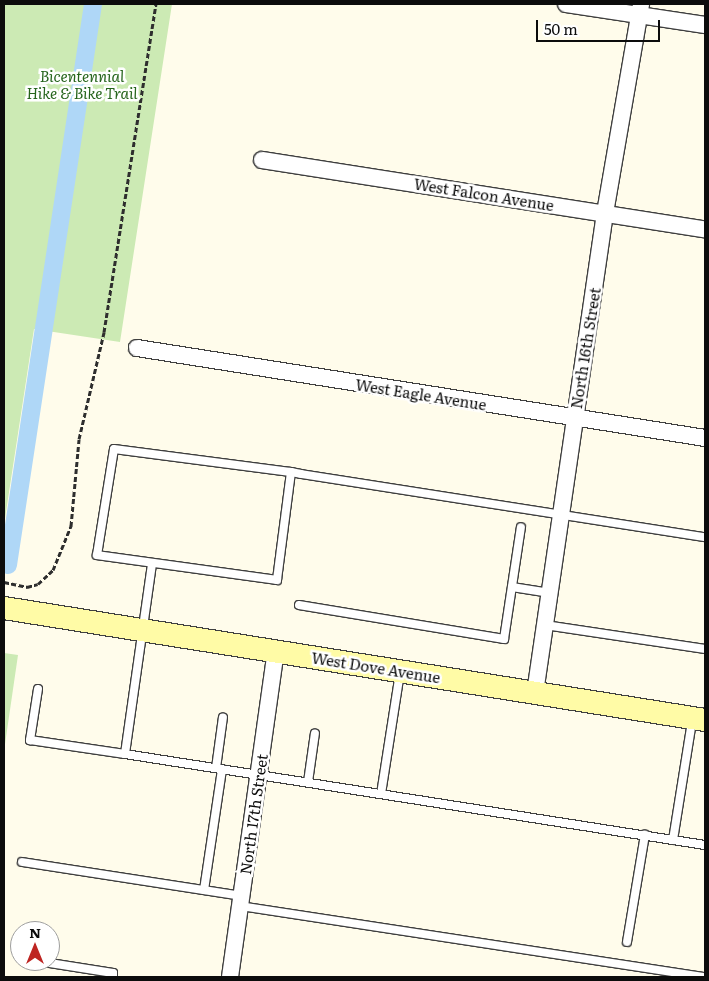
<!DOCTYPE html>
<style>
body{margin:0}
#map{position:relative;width:709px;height:981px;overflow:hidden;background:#fffceb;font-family:Literata,serif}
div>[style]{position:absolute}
.green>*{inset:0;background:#cceab4}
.canal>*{height:18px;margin:-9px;padding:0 9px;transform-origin:9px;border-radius:9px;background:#afd7f7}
.path>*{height:3px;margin-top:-1.5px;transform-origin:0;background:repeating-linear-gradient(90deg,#2e2e2e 0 5px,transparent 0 7.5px)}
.roads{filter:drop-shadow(1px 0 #3f3f3f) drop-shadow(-1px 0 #3f3f3f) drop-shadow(0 1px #3f3f3f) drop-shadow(0 -1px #3f3f3f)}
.service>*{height:8px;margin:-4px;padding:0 4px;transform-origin:4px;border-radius:4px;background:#fff}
.minor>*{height:16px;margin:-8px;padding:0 8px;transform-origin:8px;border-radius:8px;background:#fff}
.secondary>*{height:22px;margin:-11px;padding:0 11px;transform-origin:11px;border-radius:11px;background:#fffba6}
span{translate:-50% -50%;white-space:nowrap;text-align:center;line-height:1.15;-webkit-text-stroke:5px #fff;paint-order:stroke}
.park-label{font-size:15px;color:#25641b;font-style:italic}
.street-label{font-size:15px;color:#0c0c0c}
.frame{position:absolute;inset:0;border:5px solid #0c0c0c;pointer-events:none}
.north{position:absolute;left:10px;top:921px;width:50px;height:50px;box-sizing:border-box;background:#fff;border:1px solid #9e9e9e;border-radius:50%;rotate:0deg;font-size:14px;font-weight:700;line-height:20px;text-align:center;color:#0c0c0c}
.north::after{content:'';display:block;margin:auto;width:18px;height:22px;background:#be2522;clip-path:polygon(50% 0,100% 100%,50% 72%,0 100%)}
.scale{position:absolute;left:536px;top:20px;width:124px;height:22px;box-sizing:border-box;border:2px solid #0c0c0c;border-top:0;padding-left:6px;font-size:15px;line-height:18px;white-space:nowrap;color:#0c0c0c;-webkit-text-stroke:4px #fff;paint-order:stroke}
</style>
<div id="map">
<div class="green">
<i style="clip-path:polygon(4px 4px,172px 4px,120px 342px,34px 329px,4px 525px)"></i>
<i style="clip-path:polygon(4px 653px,18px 655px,4px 751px)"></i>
</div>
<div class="canal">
<i style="left:8px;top:565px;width:567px;rotate:-81.38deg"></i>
</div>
<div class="path">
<i style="left:4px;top:582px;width:24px;rotate:12deg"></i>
<i style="left:27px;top:587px;width:11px;rotate:-15deg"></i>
<i style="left:38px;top:584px;width:21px;rotate:-43deg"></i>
<i style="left:53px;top:570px;width:48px;rotate:-67.8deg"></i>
<i style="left:71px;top:526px;width:87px;rotate:-84.7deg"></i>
<i style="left:79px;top:439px;width:110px;rotate:-76.8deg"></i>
<i style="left:104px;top:332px;width:332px;rotate:-81deg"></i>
</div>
<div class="roads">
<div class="service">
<i style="left:291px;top:472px;width:109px;rotate:97.4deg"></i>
<i style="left:277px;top:580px;width:182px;rotate:-172.1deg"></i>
<i style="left:97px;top:555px;width:107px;rotate:-80.9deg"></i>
<i style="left:114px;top:449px;width:178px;rotate:7.4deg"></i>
<i style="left:291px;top:472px;width:10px;rotate:11deg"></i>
<i style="left:301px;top:474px;width:409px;rotate:8.9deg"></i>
<i style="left:152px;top:564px;width:192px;rotate:98.1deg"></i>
<i style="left:125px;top:754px;width:587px;rotate:8.92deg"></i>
<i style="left:512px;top:587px;width:37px;rotate:9deg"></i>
<i style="left:299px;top:605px;width:208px;rotate:9.4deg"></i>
<i style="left:504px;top:639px;width:113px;rotate:-81.4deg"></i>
<i style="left:545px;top:625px;width:162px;rotate:8.5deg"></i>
<i style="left:38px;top:689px;width:52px;rotate:98.9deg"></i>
<i style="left:30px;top:740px;width:96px;rotate:8.4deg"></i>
<i style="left:216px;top:768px;width:51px;rotate:-82.2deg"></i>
<i style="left:308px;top:782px;width:49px;rotate:-81.9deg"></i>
<i style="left:381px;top:794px;width:123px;rotate:-81.1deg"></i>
<i style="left:673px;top:840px;width:121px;rotate:-80.9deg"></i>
<i style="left:22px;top:862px;width:222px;rotate:8.8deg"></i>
<i style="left:204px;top:890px;width:122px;rotate:-81.5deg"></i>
<i style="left:240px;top:906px;width:468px;rotate:8.7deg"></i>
<i style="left:627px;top:942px;width:109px;rotate:-80.5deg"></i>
<i style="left:37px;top:961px;width:77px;rotate:9deg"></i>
<i style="left:113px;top:973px;width:4px;rotate:90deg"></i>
</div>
<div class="minor">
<i style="left:566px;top:4px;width:141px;rotate:8.6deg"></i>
<i style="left:262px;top:160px;width:448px;rotate:8.9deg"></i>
<i style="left:137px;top:348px;width:575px;rotate:9deg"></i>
<i style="left:535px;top:693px;width:485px;rotate:-81.7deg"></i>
<i style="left:605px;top:213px;width:212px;rotate:-80.2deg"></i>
<i style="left:230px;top:977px;width:329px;rotate:-82deg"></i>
</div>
<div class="secondary">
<i style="left:4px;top:608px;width:710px;rotate:9.08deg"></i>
</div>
</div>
<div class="park-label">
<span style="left:82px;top:84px">Bicentennial<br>Hike &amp; Bike Trail</span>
</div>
<div class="street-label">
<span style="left:484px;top:194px;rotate:9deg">West Falcon Avenue</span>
<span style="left:585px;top:348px;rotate:-81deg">North 16th Street</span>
<span style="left:421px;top:394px;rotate:9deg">West Eagle Avenue</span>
<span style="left:376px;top:667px;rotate:9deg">West Dove Avenue</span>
<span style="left:253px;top:814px;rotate:-82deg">North 17th Street</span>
</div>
<div class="frame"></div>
<div class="north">N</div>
<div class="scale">50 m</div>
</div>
